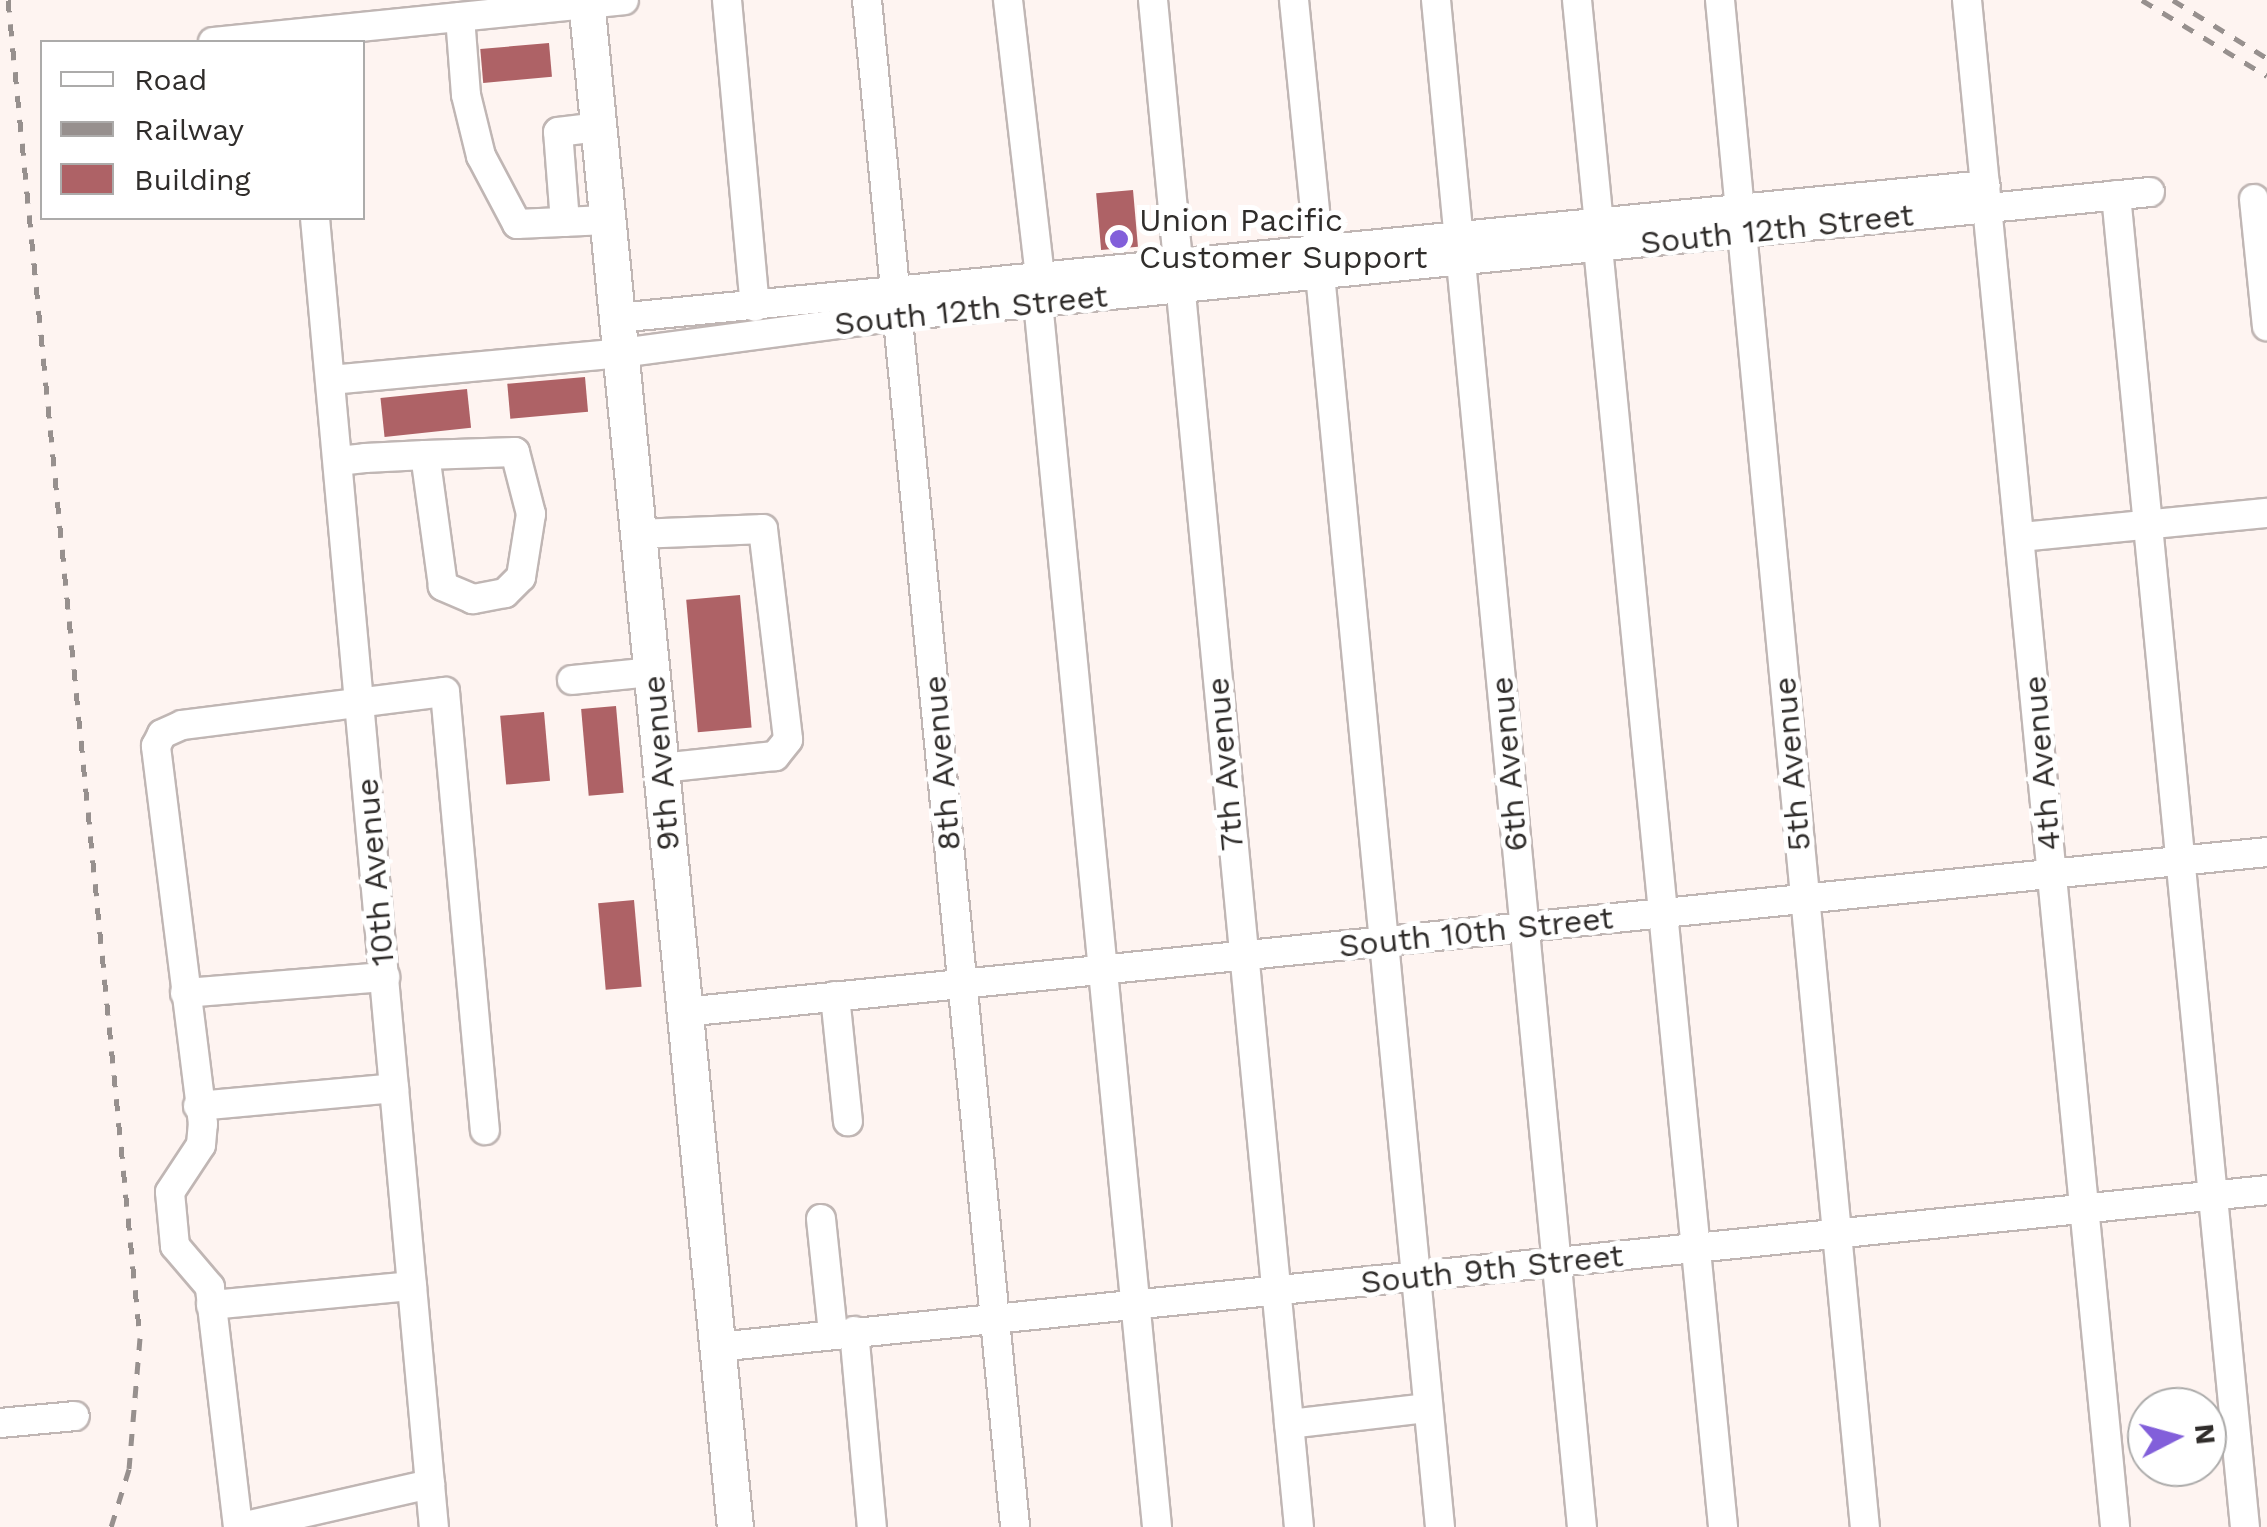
<!DOCTYPE html>
<style>
body{margin:0}
#map{position:relative;width:2267px;height:1527px;overflow:hidden;background:#fef4f1;font-family:"Work Sans",sans-serif}
div>[style]{position:absolute}
.building>*{inset:0;background:#ae6266;transform-origin:0 0}
.roads{filter:drop-shadow(2px 0 #c0b6b4) drop-shadow(-2px 0 #c0b6b4) drop-shadow(0 2px #c0b6b4) drop-shadow(0 -2px #c0b6b4)}
.minor>*{height:28px;margin:-14px;padding:0 14px;transform-origin:14px;border-radius:14px;background:#fff}
.major>*{height:35px;margin:-17.5px;padding:0 17.5px;transform-origin:17.5px;border-radius:17.5px;background:#fff}
.rail>*{height:5px;margin-top:-2.5px;transform-origin:0;background:repeating-linear-gradient(90deg,#97908e 0 12px,transparent 0 24px)}
.dots>*{width:28px;height:28px;translate:-50% -50%;box-sizing:border-box;border:5px solid #fff;border-radius:50%}
span{translate:-50% -50%;white-space:nowrap;text-align:center;line-height:1.15;-webkit-text-stroke:10px #fff;paint-order:stroke}
.poi-label{font-size:32px;color:#302d2b}
.left{translate:0 -50%;text-align:left}
.street-label{font-size:32px;color:#302d2b}
.legend{position:absolute;left:40px;top:40px;width:325px;height:180px;box-sizing:border-box;background:#fff;border:2px solid #acabaa;margin:0;padding:12px 18px;list-style:none;font-size:30px;color:#302d2b}
.legend li{display:flex;align-items:center;gap:20px;height:50px}
.legend b{width:50px;border:2px solid #acabaa}
.north{position:absolute;left:2127px;top:1387px;width:100px;height:100px;box-sizing:border-box;background:#fff;border:2px solid #acabaa;border-radius:50%;rotate:84deg;font-size:28px;font-weight:700;line-height:40px;text-align:center;color:#302d2b}
.north::after{content:'';display:block;margin:auto;width:35px;height:45px;background:#825fda;clip-path:polygon(50% 0,100% 100%,50% 72%,0 100%)}
</style>
<div id="map">
<div class="building">
<i style="left:549px;top:43px;width:34px;height:69px;rotate:85deg"></i>
<i style="left:1133px;top:190px;width:57px;height:37px;rotate:85deg"></i>
<i style="left:585px;top:377px;width:35px;height:78px;rotate:85deg"></i>
<i style="left:467px;top:389px;width:39px;height:87px;rotate:84deg"></i>
<i style="left:740px;top:595px;width:133px;height:54px;rotate:85deg"></i>
<i style="left:616px;top:706px;width:87px;height:35px;rotate:85deg"></i>
<i style="left:544px;top:712px;width:69px;height:44px;rotate:85deg"></i>
<i style="left:634px;top:900px;width:87px;height:36px;rotate:85deg"></i>
</div>
<div class="roads">
<div class="minor">
<i style="left:727px;top:0;width:308px;rotate:84.8deg"></i>
<i style="left:867px;top:0;width:1534px;rotate:84.46deg"></i>
<i style="left:1008px;top:0;width:280px;rotate:83.4deg"></i>
<i style="left:1153px;top:0;width:1534px;rotate:84.54deg"></i>
<i style="left:1294px;top:0;width:251px;rotate:84.3deg"></i>
<i style="left:1436px;top:0;width:1534px;rotate:84.54deg"></i>
<i style="left:1577px;top:0;width:226px;rotate:84.4deg"></i>
<i style="left:1720px;top:0;width:1534px;rotate:84.58deg"></i>
<i style="left:1967px;top:0;width:1534px;rotate:84.46deg"></i>
<i style="left:460px;top:17px;width:78px;rotate:85.6deg"></i>
<i style="left:466px;top:95px;width:63px;rotate:76.2deg"></i>
<i style="left:481px;top:156px;width:77px;rotate:62.1deg"></i>
<i style="left:517px;top:224px;width:90px;rotate:-2.5deg"></i>
<i style="left:213px;top:42px;width:413px;rotate:-5.8deg"></i>
<i style="left:2116px;top:195px;width:1338px;rotate:84.47deg"></i>
<i style="left:2254px;top:199px;width:128px;rotate:84.2deg"></i>
<i style="left:315px;top:218px;width:1314px;rotate:84.81deg"></i>
<i style="left:565px;top:222px;width:90px;rotate:-94.4deg"></i>
<i style="left:558px;top:132px;width:40px;rotate:-7.1deg"></i>
<i style="left:1598px;top:247px;width:1286px;rotate:84.42deg"></i>
<i style="left:1320px;top:274px;width:1259px;rotate:84.53deg"></i>
<i style="left:1038px;top:302px;width:1231px;rotate:84.45deg"></i>
<i style="left:617px;top:318px;width:1375px;rotate:-5.55deg"></i>
<i style="left:331px;top:380px;width:291px;rotate:-5.3deg"></i>
<i style="left:621px;top:353px;width:280px;rotate:-7.6deg"></i>
<i style="left:899px;top:316px;width:1257px;rotate:-5.66deg"></i>
<i style="left:338px;top:461px;width:27px;rotate:-6deg"></i>
<i style="left:365px;top:458px;width:60px;rotate:-2.9deg"></i>
<i style="left:425px;top:455px;width:90px;rotate:-1.9deg"></i>
<i style="left:515px;top:452px;width:64px;rotate:75.5deg"></i>
<i style="left:531px;top:514px;width:64px;rotate:99deg"></i>
<i style="left:521px;top:577px;width:23px;rotate:135deg"></i>
<i style="left:505px;top:593px;width:33px;rotate:169deg"></i>
<i style="left:473px;top:599px;width:33px;rotate:-157deg"></i>
<i style="left:443px;top:586px;width:132px;rotate:-97.8deg"></i>
<i style="left:638px;top:534px;width:125px;rotate:-2.3deg"></i>
<i style="left:763px;top:529px;width:212px;rotate:83.2deg"></i>
<i style="left:788px;top:740px;width:21px;rotate:129deg"></i>
<i style="left:775px;top:756px;width:115px;rotate:174deg"></i>
<i style="left:2021px;top:537px;width:247px;rotate:-5.6deg"></i>
<i style="left:572px;top:680px;width:80px;rotate:-5.7deg"></i>
<i style="left:185px;top:993px;width:201px;rotate:-4.6deg"></i>
<i style="left:835px;top:996px;width:126px;rotate:84.1deg"></i>
<i style="left:684px;top:1012px;width:1591px;rotate:-5.77deg"></i>
<i style="left:198px;top:1106px;width:197px;rotate:-5.2deg"></i>
<i style="left:821px;top:1219px;width:116px;rotate:84deg"></i>
<i style="left:211px;top:1305px;width:202px;rotate:-5.4deg"></i>
<i style="left:854px;top:1331px;width:197px;rotate:84.8deg"></i>
<i style="left:717px;top:1347px;width:1558px;rotate:-5.78deg"></i>
<i style="left:0;top:1423px;width:75px;rotate:-5.3deg"></i>
<i style="left:1289px;top:1424px;width:139px;rotate:-6.6deg"></i>
<i style="left:238px;top:1527px;width:242px;rotate:-96.7deg"></i>
<i style="left:210px;top:1287px;width:54px;rotate:-130.5deg"></i>
<i style="left:175px;top:1246px;width:54px;rotate:-95.3deg"></i>
<i style="left:170px;top:1192px;width:56px;rotate:-56.6deg"></i>
<i style="left:201px;top:1145px;width:21px;rotate:-85deg"></i>
<i style="left:203px;top:1124px;width:381px;rotate:-97.1deg"></i>
<i style="left:156px;top:746px;width:13px;rotate:-63deg"></i>
<i style="left:162px;top:734px;width:22px;rotate:-24deg"></i>
<i style="left:182px;top:725px;width:265px;rotate:-7.2deg"></i>
<i style="left:445px;top:692px;width:440px;rotate:84.8deg"></i>
<i style="left:241px;top:1527px;width:194px;rotate:-12.8deg"></i>
</div>
<div class="major">
<i style="left:586px;top:0;width:1534px;rotate:84.43deg"></i>
</div>
</div>
<div class="rail">
<i style="left:8px;top:0;width:1344px;rotate:84.37deg"></i>
<i style="left:140px;top:1338px;width:131px;rotate:94.8deg"></i>
<i style="left:129px;top:1469px;width:61px;rotate:107.2deg"></i>
<i style="left:2142px;top:0;width:146px;rotate:31.3deg"></i>
<i style="left:2173px;top:0;width:110px;rotate:31.7deg"></i>
</div>
<div class="dots">
<i style="left:1119px;top:239px;background:#825fda"></i>
</div>
<div class="poi-label">
<span class="left" style="left:1139px;top:239px">Union Pacific<br>Customer Support</span>
</div>
<div class="street-label">
<span style="left:1777px;top:229px;rotate:-6deg">South 12th Street</span>
<span style="left:971px;top:310px;rotate:-6deg">South 12th Street</span>
<span style="left:661px;top:763px;rotate:-95deg">9th Avenue</span>
<span style="left:942px;top:763px;rotate:-95deg">8th Avenue</span>
<span style="left:2042px;top:763px;rotate:-95deg">4th Avenue</span>
<span style="left:1225px;top:764px;rotate:-95deg">7th Avenue</span>
<span style="left:1509px;top:764px;rotate:-95deg">6th Avenue</span>
<span style="left:1792px;top:764px;rotate:-95deg">5th Avenue</span>
<span style="left:375px;top:872px;rotate:-95deg">10th Avenue</span>
<span style="left:1476px;top:932px;rotate:-6deg">South 10th Street</span>
<span style="left:1492px;top:1269px;rotate:-6deg">South 9th Street</span>
</div>
<ul class="legend">
<li><b style="height:12px;background:#fff"></b>Road</li>
<li><b style="height:12px;background:#97908e"></b>Railway</li>
<li><b style="height:28px;background:#ae6266"></b>Building</li>
</ul>
<div class="north">N</div>
</div>
